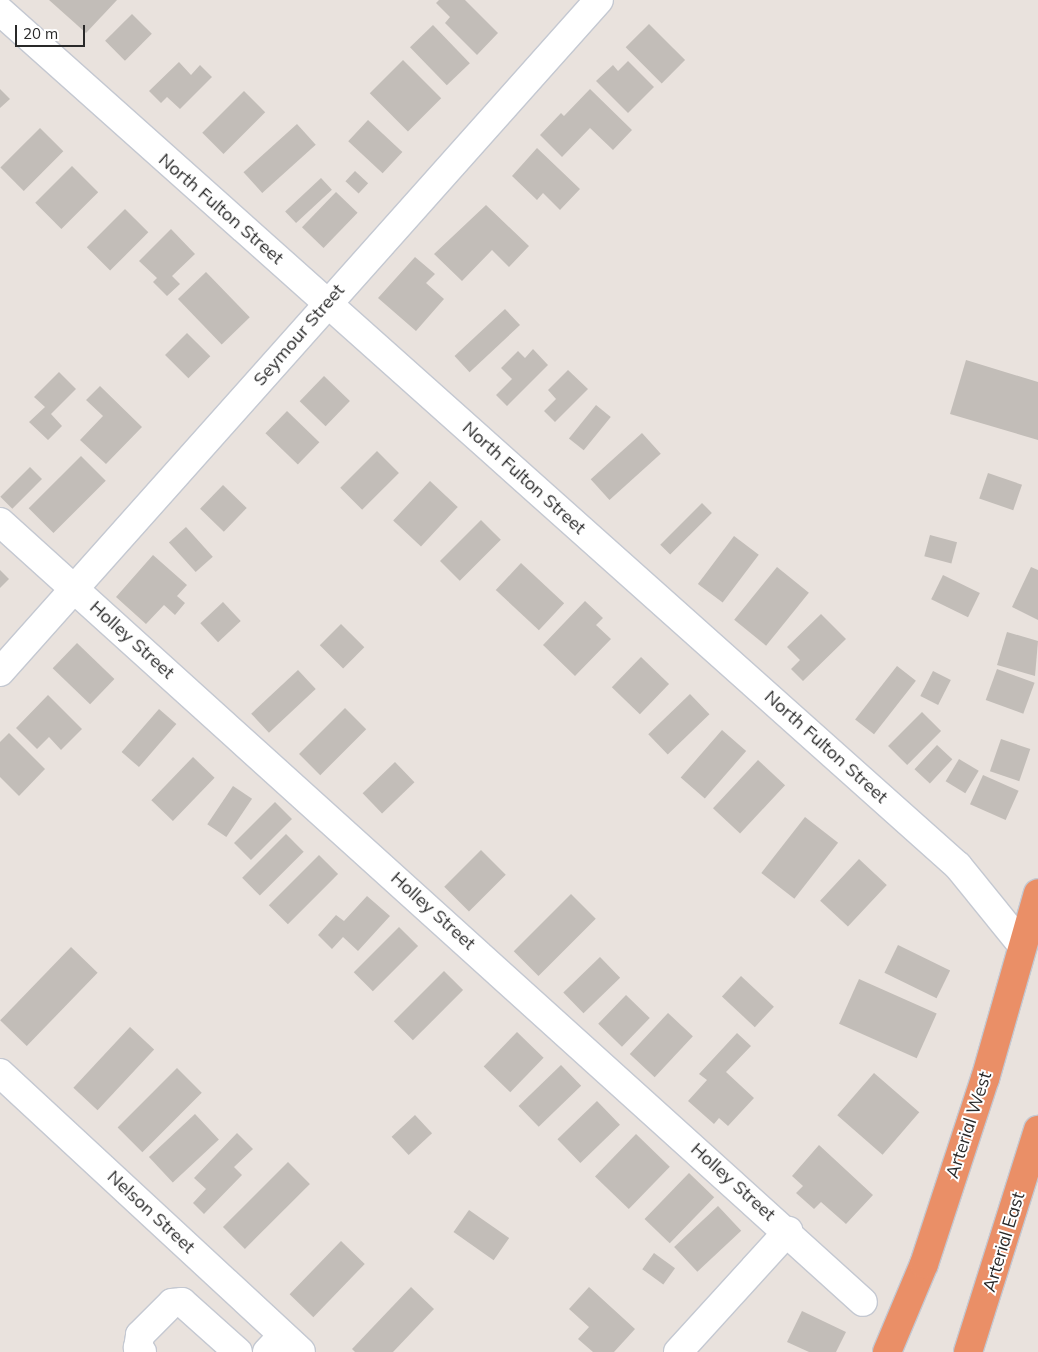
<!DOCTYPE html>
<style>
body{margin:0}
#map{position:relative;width:1038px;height:1352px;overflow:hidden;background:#e9e2dd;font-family:Mulish,sans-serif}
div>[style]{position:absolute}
.building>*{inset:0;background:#c2bdb8;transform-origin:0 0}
.roads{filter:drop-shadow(1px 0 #c4c8d1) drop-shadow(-1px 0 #c4c8d1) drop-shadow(0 1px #c4c8d1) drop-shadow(0 -1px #c4c8d1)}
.minor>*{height:28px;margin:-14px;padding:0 14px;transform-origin:14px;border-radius:14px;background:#fff}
.highway>*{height:28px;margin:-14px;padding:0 14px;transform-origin:14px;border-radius:14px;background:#ea8f67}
span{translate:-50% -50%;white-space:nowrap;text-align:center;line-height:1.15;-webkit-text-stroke:4px #fff;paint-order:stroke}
.street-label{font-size:18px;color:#292929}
.scale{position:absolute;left:15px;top:25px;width:70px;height:22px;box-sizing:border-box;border:2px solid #292929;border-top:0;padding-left:6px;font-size:15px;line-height:18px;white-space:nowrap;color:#292929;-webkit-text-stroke:4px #fff;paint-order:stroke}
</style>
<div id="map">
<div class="building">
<i style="clip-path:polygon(49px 0,117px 0,86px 33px)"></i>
<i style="clip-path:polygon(439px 0,465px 0,498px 33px,477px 55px,445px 23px,450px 17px,436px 3px)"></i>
<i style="left:132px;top:14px;width:28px;height:38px;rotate:45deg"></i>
<i style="left:649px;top:24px;width:51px;height:33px;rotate:45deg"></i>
<i style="left:433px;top:25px;width:53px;height:32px;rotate:46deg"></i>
<i style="left:403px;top:60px;width:54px;height:47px;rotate:45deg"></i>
<i style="clip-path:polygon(628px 61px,654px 87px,628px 113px,596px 81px,613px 65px,618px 71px)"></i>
<i style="clip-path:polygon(179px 62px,191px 75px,200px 65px,212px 77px,180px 109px,167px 97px,161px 103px,149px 91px)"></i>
<i style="clip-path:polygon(0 89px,10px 99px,0 108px)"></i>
<i style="clip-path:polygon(590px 89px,632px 130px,613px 150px,590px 128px,562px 157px,540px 135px,561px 113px,564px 116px)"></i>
<i style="left:244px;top:91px;width:30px;height:59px;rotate:45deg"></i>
<i style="left:368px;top:120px;width:47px;height:29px;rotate:43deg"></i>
<i style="left:297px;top:124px;width:28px;height:72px;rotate:48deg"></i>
<i style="left:40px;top:128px;width:33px;height:56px;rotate:45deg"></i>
<i style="clip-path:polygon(537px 148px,580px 189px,560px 210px,543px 193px,537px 200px,512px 176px)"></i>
<i style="left:72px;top:166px;width:37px;height:52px;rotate:45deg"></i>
<i style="left:355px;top:171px;width:18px;height:14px;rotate:43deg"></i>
<i style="left:321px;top:178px;width:16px;height:49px;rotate:47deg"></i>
<i style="left:336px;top:192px;width:30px;height:49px;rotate:44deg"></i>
<i style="clip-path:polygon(486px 205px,529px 246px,509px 267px,492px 250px,462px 281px,434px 254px)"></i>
<i style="left:125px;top:209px;width:33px;height:54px;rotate:45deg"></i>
<i style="clip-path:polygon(171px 229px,195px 254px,172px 276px,180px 284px,167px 296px,153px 282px,157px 278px,139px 261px)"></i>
<i style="clip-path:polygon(415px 257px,435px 274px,426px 283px,444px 299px,416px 331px,378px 298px)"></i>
<i style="left:206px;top:272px;width:63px;height:39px;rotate:46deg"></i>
<i style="left:505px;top:309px;width:22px;height:69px;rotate:47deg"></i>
<i style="left:187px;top:333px;width:33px;height:31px;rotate:45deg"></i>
<i style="clip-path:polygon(533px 349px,548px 365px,507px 406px,496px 395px,512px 379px,501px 368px,518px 351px,525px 358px)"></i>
<i style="clip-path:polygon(966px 360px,1038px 382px,1038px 440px,950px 414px)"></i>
<i style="clip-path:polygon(568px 370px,588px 389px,555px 422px,544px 411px,556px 399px,548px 390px)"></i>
<i style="clip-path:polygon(59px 372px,76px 389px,51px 414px,62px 426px,48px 440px,29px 422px,45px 407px,34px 397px)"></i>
<i style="left:324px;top:376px;width:36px;height:35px;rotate:44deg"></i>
<i style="clip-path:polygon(100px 386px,142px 427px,106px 464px,80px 440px,103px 416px,86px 400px)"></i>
<i style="left:596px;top:405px;width:19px;height:43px;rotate:39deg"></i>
<i style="left:287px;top:411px;width:45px;height:31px;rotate:44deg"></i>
<i style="left:642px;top:433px;width:28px;height:69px;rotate:48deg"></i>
<i style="left:377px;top:451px;width:31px;height:52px;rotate:45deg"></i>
<i style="left:81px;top:456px;width:35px;height:74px;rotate:45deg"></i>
<i style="left:30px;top:467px;width:17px;height:42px;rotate:45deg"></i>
<i style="left:988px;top:473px;width:36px;height:27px;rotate:19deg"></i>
<i style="left:430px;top:481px;width:38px;height:54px;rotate:43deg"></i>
<i style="left:223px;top:485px;width:33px;height:33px;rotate:44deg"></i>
<i style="left:702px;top:503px;width:14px;height:59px;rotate:45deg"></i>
<i style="left:481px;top:520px;width:28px;height:58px;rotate:45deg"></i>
<i style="left:186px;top:527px;width:40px;height:23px;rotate:48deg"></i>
<i style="left:930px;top:535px;width:28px;height:22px;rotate:15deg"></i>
<i style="left:734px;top:536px;width:31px;height:60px;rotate:37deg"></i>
<i style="clip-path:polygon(153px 555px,187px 585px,177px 596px,185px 603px,175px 615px,164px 605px,146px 624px,116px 597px)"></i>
<i style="left:521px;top:563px;width:59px;height:37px;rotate:43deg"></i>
<i style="left:777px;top:567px;width:41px;height:68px;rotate:39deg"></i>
<i style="clip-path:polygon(1031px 567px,1038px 570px,1038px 620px,1012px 607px)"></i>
<i style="clip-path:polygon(0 570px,9px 579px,0 588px)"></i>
<i style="left:943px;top:575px;width:41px;height:27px;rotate:26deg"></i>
<i style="clip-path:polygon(585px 601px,603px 618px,596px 625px,611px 639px,575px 676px,543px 645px)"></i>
<i style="left:223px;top:602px;width:26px;height:31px;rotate:47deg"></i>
<i style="clip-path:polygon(821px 614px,846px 639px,803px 681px,791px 669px,800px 660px,787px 647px)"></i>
<i style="left:341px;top:624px;width:33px;height:30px;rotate:45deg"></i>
<i style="clip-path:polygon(1007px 632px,1038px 641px,1035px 676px,997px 665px)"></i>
<i style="left:77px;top:643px;width:52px;height:35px;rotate:44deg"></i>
<i style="left:641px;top:657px;width:39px;height:42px;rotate:44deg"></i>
<i style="left:897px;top:666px;width:24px;height:68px;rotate:38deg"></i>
<i style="left:997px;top:669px;width:40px;height:33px;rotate:20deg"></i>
<i style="left:298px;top:670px;width:26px;height:64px;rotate:47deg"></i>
<i style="left:933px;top:671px;width:20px;height:28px;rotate:27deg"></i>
<i style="left:690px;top:694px;width:28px;height:58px;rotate:46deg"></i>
<i style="clip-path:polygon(48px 695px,82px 729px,61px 750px,49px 737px,37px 749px,16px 728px)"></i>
<i style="left:345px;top:708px;width:30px;height:65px;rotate:45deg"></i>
<i style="left:159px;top:709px;width:23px;height:57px;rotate:41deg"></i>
<i style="left:922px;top:712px;width:27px;height:48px;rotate:45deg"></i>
<i style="left:722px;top:730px;width:32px;height:63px;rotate:41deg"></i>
<i style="clip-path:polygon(9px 733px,45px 769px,19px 796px,0 777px,0 742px)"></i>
<i style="left:1001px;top:739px;width:31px;height:34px;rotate:19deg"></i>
<i style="left:937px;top:745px;width:21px;height:33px;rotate:43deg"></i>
<i style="left:193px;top:757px;width:30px;height:60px;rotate:44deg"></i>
<i style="left:959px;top:759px;width:23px;height:26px;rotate:31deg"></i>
<i style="left:758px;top:760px;width:37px;height:66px;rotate:43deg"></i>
<i style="left:395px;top:762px;width:28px;height:45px;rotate:46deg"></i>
<i style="left:983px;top:775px;width:39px;height:32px;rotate:24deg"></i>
<i style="left:233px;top:786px;width:23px;height:46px;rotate:34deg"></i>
<i style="left:275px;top:802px;width:24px;height:58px;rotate:45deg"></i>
<i style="left:805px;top:817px;width:42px;height:71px;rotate:38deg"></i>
<i style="left:286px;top:834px;width:25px;height:62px;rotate:45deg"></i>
<i style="left:481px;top:850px;width:35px;height:52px;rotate:45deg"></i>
<i style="left:319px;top:855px;width:27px;height:71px;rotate:45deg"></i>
<i style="left:859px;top:859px;width:38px;height:57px;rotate:43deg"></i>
<i style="left:571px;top:894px;width:35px;height:81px;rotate:45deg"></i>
<i style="clip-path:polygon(367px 896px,390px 916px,358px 951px,343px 937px,332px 949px,318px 935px,336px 915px,344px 921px)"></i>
<i style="left:399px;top:927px;width:27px;height:64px;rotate:45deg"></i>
<i style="left:898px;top:945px;width:58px;height:31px;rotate:26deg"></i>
<i style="left:71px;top:947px;width:37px;height:102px;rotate:44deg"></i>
<i style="left:600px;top:957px;width:29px;height:51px;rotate:46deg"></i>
<i style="left:444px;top:971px;width:27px;height:71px;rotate:45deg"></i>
<i style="left:741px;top:976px;width:45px;height:28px;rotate:43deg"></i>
<i style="left:859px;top:979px;width:85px;height:49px;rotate:24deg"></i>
<i style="left:626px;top:995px;width:33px;height:40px;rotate:44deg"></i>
<i style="left:668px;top:1013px;width:34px;height:56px;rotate:43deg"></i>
<i style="left:130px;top:1027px;width:33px;height:83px;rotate:43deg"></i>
<i style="left:517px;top:1032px;width:37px;height:48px;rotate:44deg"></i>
<i style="clip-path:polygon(737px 1033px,751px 1046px,726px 1072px,754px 1098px,728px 1126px,719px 1118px,714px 1124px,688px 1101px,707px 1080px,699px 1074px)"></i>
<i style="left:561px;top:1065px;width:29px;height:59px;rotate:46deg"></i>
<i style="left:177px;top:1068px;width:35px;height:84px;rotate:45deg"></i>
<i style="left:874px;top:1073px;width:60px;height:56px;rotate:41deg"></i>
<i style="left:597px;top:1101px;width:33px;height:55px;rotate:46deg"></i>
<i style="left:195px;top:1114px;width:35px;height:63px;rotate:47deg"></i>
<i style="left:415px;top:1115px;width:25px;height:32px;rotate:47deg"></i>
<i style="clip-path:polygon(237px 1133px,253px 1149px,234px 1167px,242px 1175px,204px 1214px,193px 1203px,206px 1189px,194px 1178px)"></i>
<i style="left:636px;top:1134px;width:47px;height:59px;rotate:44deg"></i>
<i style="clip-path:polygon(819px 1145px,873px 1195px,846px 1224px,821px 1202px,814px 1209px,796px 1193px,803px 1186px,792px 1176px)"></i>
<i style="left:288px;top:1162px;width:31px;height:92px;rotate:45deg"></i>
<i style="left:689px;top:1173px;width:35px;height:64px;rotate:44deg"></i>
<i style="left:718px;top:1206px;width:34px;height:60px;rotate:47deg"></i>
<i style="left:469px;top:1210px;width:49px;height:27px;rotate:35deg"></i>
<i style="left:341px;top:1241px;width:33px;height:74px;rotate:44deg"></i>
<i style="left:654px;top:1253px;width:26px;height:20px;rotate:36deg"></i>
<i style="clip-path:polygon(411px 1287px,434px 1309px,393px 1352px,355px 1352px,352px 1349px)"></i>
<i style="clip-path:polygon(589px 1287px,635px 1329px,614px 1352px,593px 1352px,578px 1339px,589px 1327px,569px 1309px)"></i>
<i style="clip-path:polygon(802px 1311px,846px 1332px,836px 1352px,809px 1352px,787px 1342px)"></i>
</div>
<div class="roads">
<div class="minor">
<i style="left:0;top:11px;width:1284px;rotate:41.75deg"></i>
<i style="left:958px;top:866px;width:102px;rotate:51deg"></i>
<i style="left:0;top:522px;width:1163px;rotate:42.11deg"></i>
<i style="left:0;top:672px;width:900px;rotate:-48.29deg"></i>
<i style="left:0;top:1073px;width:410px;rotate:42.8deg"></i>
<i style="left:142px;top:1352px;width:6px;rotate:-135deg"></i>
<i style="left:138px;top:1348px;width:13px;rotate:-81deg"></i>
<i style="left:140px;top:1335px;width:45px;rotate:-45deg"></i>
<i style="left:172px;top:1303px;width:10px;rotate:-6deg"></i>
<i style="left:182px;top:1302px;width:75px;rotate:41.8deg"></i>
<i style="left:267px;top:1352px;width:23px;rotate:-47deg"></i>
<i style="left:678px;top:1352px;width:164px;rotate:-47.7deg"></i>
</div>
<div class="highway">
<i style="left:887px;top:1352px;width:95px;rotate:-67.2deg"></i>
<i style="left:924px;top:1264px;width:195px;rotate:-71.8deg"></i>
<i style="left:985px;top:1079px;width:193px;rotate:-74.1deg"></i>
<i style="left:968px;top:1352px;width:233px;rotate:-72.5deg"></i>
</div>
</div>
<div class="street-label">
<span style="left:221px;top:209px;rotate:41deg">North Fulton Street</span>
<span style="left:299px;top:335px;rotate:-49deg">Seymour Street</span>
<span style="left:524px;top:478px;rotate:42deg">North Fulton Street</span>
<span style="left:132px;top:640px;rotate:42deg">Holley Street</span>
<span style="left:826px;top:747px;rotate:42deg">North Fulton Street</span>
<span style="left:433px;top:911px;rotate:42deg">Holley Street</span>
<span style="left:969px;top:1125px;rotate:-72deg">Arterial West</span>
<span style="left:733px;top:1182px;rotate:42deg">Holley Street</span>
<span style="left:151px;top:1212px;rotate:43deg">Nelson Street</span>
<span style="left:1004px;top:1242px;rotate:-73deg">Arterial East</span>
</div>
<div class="scale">20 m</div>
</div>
